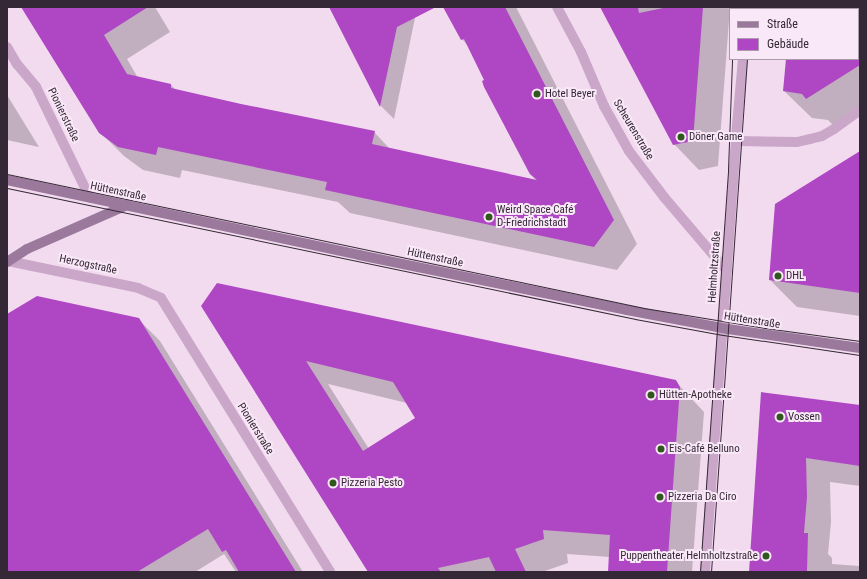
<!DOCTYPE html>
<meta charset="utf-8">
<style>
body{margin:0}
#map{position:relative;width:867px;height:579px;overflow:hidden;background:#f2dbef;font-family:"Roboto Condensed",sans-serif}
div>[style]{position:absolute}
.shadow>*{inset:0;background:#0003}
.building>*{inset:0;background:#af47c4}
.minor>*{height:10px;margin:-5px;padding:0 5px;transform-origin:5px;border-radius:5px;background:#caa7c8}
.tertiary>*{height:10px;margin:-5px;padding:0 5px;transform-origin:5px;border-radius:5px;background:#caa7c8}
.secondary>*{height:10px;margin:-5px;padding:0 5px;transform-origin:5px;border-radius:5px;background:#9b799d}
.tram>*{height:1px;margin:-0.5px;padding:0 0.5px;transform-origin:0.5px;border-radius:0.5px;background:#352836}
.dots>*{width:11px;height:11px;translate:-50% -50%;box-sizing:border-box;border:2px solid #f9e8f7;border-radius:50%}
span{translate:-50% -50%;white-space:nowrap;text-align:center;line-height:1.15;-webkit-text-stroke:4px #f9e8f7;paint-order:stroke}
.poi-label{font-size:11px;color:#352836}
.left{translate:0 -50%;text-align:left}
.right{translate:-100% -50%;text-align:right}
.street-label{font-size:11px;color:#352836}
.frame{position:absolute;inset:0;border:8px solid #352836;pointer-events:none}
.legend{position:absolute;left:729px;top:8px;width:130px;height:52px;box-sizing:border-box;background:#f9e8f7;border:1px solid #ab9baa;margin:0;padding:5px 7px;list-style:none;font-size:12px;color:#352836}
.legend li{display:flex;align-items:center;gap:8px;height:20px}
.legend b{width:20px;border:1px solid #ab9baa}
</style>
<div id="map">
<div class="shadow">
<i style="clip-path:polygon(23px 7px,155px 7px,170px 32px,127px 59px,138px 78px,171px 85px,176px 90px,240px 105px,374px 132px,390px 149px,537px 181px,529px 173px,485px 87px,486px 80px,469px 47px,462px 39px,444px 7px,516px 7px,637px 244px,617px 270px,350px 213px,338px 202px,182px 170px,180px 178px,143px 170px,124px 156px,100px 132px)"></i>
<i style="clip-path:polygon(330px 7px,405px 7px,415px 18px,394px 119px,381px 106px)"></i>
<i style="clip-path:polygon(602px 7px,730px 7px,718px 166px,699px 170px,674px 144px)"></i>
<i style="clip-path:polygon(790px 7px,860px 7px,860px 110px,834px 126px,828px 120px,812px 118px,784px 91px,787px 59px,858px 59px,858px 9px,790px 9px)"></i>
<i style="clip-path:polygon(7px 95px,39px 147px,7px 140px)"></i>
<i style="clip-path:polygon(860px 152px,860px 316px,797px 307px,770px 280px)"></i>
<i style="clip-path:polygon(evenodd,202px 306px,675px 381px,704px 412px,692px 572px,609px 572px,610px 557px,567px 554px,568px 563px,542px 572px,369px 572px,202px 306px,328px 384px,407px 403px,417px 418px,369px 449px,328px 384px)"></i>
<i style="clip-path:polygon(7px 316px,138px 319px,160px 341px,303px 572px,236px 572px,224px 554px,195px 572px,7px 572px)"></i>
<i style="clip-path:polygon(762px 393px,860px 406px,860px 486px,830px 482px,831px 522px,828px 554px,832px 558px,832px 564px,860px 566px,860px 572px,750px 572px)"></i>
</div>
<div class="building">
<i style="clip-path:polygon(21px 7px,148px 7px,104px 35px,127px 74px,171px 84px,171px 88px,241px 104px,375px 131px,372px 144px,537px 180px,530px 174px,484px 87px,482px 81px,484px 80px,464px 39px,461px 40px,443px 7px,505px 7px,614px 220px,594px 247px,325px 190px,327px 182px,158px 147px,156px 155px,118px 147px,99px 133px)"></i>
<i style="clip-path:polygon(329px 7px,436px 7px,397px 27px,380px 107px)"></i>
<i style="clip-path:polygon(600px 7px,638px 7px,639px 13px,668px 7px,703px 7px,693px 141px,673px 145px)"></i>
<i style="clip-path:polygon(786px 59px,860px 59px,860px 65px,806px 99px,802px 94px,783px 91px)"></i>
<i style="clip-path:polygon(860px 151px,860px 293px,769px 280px,775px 204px)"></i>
<i style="clip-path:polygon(evenodd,217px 283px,676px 380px,680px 387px,667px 572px,608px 572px,610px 535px,543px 530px,544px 539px,515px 549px,526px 572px,496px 572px,489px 557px,438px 568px,441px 572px,368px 572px,201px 306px,217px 283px,306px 361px,393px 382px,415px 418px,363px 451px,306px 361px)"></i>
<i style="clip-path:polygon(37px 296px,139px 318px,296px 572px,239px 572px,226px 550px,222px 552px,208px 529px,137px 572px,7px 572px,7px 314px)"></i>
<i style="clip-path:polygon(761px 392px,860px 405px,860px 466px,806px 458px,807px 497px,804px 533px,808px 533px,807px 572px,749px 572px)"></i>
</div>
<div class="minor">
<i style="left:557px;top:7px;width:51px;rotate:61.9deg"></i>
<i style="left:581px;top:52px;width:59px;rotate:66.9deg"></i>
<i style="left:604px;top:106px;width:51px;rotate:60.9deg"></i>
<i style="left:629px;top:151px;width:58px;rotate:52.7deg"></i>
<i style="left:664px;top:197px;width:97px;rotate:49.6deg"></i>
<i style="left:7px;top:47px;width:20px;rotate:60deg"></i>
<i style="left:17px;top:64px;width:30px;rotate:50deg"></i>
<i style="left:36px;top:87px;width:123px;rotate:64.1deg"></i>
<i style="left:736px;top:141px;width:61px;rotate:0.9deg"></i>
<i style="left:797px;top:142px;width:13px;rotate:-13deg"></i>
<i style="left:810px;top:139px;width:12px;rotate:-14deg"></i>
<i style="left:822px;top:136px;width:14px;rotate:-30deg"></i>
<i style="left:834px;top:129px;width:32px;rotate:-36deg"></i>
<i style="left:8px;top:261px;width:133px;rotate:11.7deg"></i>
<i style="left:138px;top:288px;width:25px;rotate:23deg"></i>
<i style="left:161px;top:298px;width:322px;rotate:58.3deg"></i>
</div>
<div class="tertiary">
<i style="left:748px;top:9px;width:2px;rotate:-90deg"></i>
<i style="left:705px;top:572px;width:448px;rotate:-85.9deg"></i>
<i style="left:737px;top:125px;width:66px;rotate:-84.8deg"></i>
</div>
<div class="secondary">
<i style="left:7px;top:180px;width:360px;rotate:12deg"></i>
<i style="left:359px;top:255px;width:274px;rotate:11.6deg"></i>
<i style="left:627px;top:310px;width:103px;rotate:10.7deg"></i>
<i style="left:728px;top:329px;width:133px;rotate:8.2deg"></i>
<i style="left:7px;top:262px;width:24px;rotate:-33deg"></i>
<i style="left:27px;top:249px;width:109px;rotate:-23.7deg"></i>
</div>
<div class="tram">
<i style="left:735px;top:9px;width:2px;rotate:-90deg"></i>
<i style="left:751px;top:9px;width:2px;rotate:-90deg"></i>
<i style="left:7px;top:174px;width:651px;rotate:11.88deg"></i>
<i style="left:644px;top:308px;width:123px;rotate:9.4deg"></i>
<i style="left:765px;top:328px;width:96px;rotate:7.8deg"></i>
<i style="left:7px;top:188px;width:642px;rotate:11.78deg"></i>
<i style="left:635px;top:319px;width:89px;rotate:10.3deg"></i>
<i style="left:723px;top:335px;width:138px;rotate:8.3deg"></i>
<i style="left:700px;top:572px;width:403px;rotate:-86deg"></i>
<i style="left:728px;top:170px;width:111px;rotate:-87.9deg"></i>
<i style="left:711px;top:572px;width:514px;rotate:-85.99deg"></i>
</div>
<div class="dots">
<i style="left:537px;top:94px;background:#32571e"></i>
<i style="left:681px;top:137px;background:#32571e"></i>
<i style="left:489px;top:217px;background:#32571e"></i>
<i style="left:778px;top:276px;background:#32571e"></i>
<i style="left:651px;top:395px;background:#32571e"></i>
<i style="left:780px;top:417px;background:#32571e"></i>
<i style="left:661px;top:449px;background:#32571e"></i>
<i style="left:333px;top:483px;background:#32571e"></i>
<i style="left:660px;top:497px;background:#32571e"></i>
<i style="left:766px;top:556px;background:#32571e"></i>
</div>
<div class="poi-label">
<span class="left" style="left:545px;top:94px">Hotel Beyer</span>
<span class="left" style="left:689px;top:137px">Döner Game</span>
<span class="left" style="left:497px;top:217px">Weird Space Café<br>D-Friedrichstadt</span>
<span class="left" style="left:786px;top:276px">DHL</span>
<span class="left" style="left:659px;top:395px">Hütten-Apotheke</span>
<span class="left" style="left:788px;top:417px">Vossen</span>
<span class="left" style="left:669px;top:449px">Eis-Café Belluno</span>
<span class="left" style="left:341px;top:483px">Pizzeria Pesto</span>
<span class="left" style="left:668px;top:497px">Pizzeria Da Ciro</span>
<span class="right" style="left:758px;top:556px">Puppentheater Helmholtzstraße</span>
</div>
<div class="street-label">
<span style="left:63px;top:115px;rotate:64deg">Pionierstraße</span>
<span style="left:633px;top:130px;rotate:59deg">Scheurenstraße</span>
<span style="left:118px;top:192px;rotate:12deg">Hüttenstraße</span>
<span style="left:435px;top:258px;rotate:12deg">Hüttenstraße</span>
<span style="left:88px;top:265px;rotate:12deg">Herzogstraße</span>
<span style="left:715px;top:267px;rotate:-86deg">Helmholtzstraße</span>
<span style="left:752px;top:321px;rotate:9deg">Hüttenstraße</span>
<span style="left:255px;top:429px;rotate:58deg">Pionierstraße</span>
</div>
<div class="frame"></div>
<ul class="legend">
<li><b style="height:5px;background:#9b799d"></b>Straße</li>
<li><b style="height:11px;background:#af47c4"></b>Gebäude</li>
</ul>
</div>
